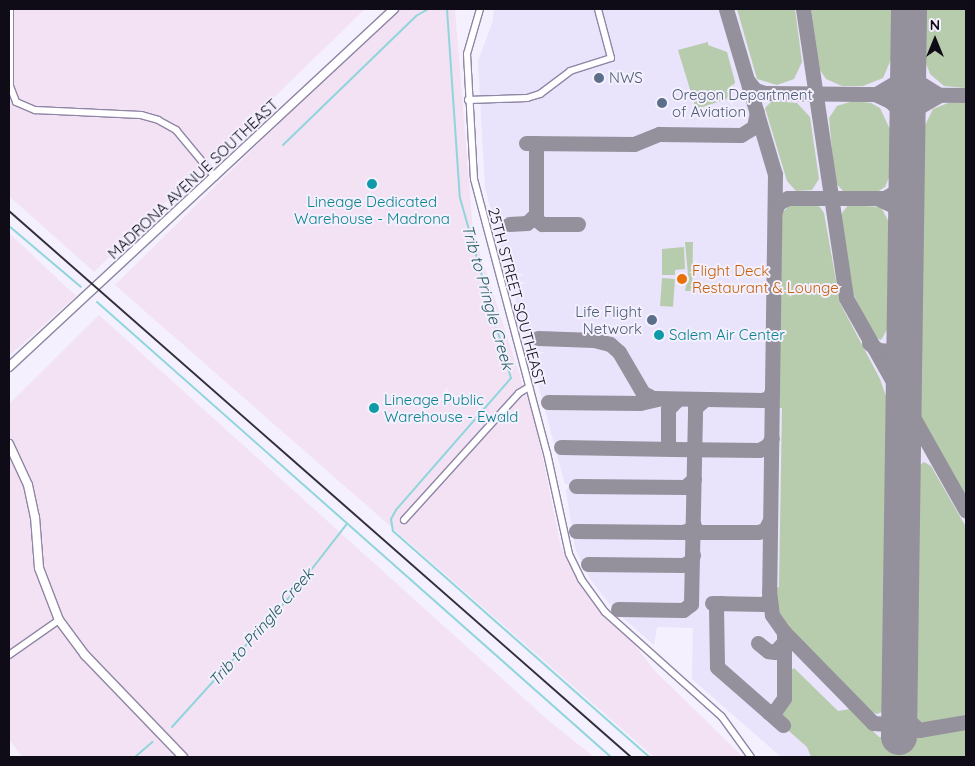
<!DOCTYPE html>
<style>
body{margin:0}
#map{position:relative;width:975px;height:766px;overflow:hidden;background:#f4f0fe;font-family:Quicksand,sans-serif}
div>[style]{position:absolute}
.built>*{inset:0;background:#e9e3fc}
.industrial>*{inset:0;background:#f3e2f4}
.green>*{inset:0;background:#b7cbad;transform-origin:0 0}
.stream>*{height:2px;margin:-1px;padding:0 1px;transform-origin:1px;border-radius:1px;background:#8fd5db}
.taxiway>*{height:15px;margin:-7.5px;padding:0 7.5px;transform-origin:7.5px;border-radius:7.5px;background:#94909c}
.runway>*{height:36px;margin:-18px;padding:0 18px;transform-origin:18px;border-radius:18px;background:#94909c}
.roads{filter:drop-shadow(1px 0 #8f86a6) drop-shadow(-1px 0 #8f86a6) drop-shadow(0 1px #8f86a6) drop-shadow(0 -1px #8f86a6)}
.minor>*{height:6px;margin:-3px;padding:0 3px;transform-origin:3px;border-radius:3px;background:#fff}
.major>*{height:8px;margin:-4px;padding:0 4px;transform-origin:4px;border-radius:4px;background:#fff}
.rail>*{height:2px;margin:-1px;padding:0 1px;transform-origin:1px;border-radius:1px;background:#332f3b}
.dots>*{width:14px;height:14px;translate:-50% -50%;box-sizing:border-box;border:2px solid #f4f0fe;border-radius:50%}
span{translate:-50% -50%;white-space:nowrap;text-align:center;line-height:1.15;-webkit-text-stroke:4px #f4f0fe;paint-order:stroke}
.service-label{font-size:15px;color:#4e5e75}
.left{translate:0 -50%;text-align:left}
.right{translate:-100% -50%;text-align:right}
.street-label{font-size:15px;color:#0f0b17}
.culture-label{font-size:15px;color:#0d838f}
.food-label{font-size:15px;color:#c56008}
.water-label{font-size:16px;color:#1e595e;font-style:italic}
.frame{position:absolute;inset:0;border:10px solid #0f0b17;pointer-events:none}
.north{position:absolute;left:910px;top:15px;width:50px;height:50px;-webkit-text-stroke:4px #f4f0fe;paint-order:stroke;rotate:0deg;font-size:14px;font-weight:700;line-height:20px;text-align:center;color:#0f0b17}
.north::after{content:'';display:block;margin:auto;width:18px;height:22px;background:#0f0b17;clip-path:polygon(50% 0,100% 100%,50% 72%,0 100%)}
</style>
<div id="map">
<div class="built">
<i style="clip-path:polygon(494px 9px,966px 9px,966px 757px,781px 757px,692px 679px,693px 628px,657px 627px,654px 645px,615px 611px,590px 579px,575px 548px,566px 491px,569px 485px,565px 484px,485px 188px,478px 61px,493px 21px)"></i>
</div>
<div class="industrial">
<i style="clip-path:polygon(9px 9px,365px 9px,94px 272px,9px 196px)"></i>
<i style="clip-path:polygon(395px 9px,455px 9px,473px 232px,536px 425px,561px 548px,654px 670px,743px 757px,654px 757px,115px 285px)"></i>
<i style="clip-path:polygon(9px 233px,76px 296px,9px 356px)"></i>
<i style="clip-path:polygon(99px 315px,549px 721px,594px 757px,22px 757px,9px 739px,9px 404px)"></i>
</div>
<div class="green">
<i style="clip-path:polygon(737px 9px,795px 9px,802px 62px,794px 79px,777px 85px,757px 79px)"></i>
<i style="clip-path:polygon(811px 9px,896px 9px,895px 50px,883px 78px,863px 86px,842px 86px,826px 79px,820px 70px)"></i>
<i style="clip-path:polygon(921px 9px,966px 9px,966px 88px,944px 86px,930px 74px,921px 50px)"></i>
<i style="clip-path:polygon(708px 42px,708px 45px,727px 52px,735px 82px,727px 99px,696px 109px,678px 50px)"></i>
<i style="clip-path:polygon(772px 101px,797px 103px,810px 117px,819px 179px,812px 190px,796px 191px,787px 181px,765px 108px)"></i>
<i style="clip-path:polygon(853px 101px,871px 103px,880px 108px,894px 138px,893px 168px,885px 187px,877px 192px,844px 192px,835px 182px,829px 118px,837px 106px)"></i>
<i style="clip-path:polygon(948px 103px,966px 103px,966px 498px,925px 427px,916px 401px,919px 138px,933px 109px)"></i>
<i style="clip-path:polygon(812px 204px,820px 207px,824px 213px,840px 303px,880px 379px,891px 411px,887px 704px,884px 711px,877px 714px,870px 711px,786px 625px,778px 613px,776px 603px,776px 588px,779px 587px,782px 408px,779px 408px,782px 213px,790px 205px)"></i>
<i style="clip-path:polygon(848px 205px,881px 207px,893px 230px,892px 321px,881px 340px,874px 337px,851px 289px,840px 216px)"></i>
<i style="clip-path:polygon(685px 242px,693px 242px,692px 291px,685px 291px,688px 275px)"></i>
<i style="clip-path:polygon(684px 247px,685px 269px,675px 270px,675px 275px,662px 275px,662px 249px)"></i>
<i style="left:662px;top:278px;width:13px;height:28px;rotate:4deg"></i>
<i style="clip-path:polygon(924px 462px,931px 466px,966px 527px,966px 715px,927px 723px,917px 721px,912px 710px,915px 469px)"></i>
<i style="clip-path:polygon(794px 668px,838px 711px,850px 709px,879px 737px,917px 738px,966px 728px,966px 757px,811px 757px,807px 747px,790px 732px,778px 714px,787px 699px,788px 673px)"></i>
</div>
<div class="stream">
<i style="left:447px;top:9px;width:189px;rotate:86.1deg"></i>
<i style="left:460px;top:198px;width:187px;rotate:74.2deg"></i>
<i style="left:511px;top:378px;width:175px;rotate:131.1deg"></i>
<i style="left:396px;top:510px;width:10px;rotate:119deg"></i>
<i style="left:391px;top:519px;width:12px;rotate:81deg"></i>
<i style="left:393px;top:531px;width:341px;rotate:41.4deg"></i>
<i style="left:283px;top:145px;width:185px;rotate:-44.1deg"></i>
<i style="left:416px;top:16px;width:14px;rotate:-30deg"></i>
<i style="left:9px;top:226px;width:94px;rotate:40.3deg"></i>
<i style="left:97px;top:302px;width:686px;rotate:41.52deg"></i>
<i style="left:172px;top:727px;width:182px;rotate:-47.9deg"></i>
<i style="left:294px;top:592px;width:85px;rotate:-52.2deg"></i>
<i style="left:135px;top:757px;width:23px;rotate:-41deg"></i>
</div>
<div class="taxiway">
<i style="left:726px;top:9px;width:172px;rotate:73.5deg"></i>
<i style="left:775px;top:174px;width:417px;rotate:90.8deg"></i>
<i style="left:769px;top:591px;width:24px;rotate:83deg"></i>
<i style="left:772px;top:615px;width:21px;rotate:55deg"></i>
<i style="left:784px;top:632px;width:127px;rotate:45.6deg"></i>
<i style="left:873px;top:723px;width:14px;rotate:4deg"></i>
<i style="left:887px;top:724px;width:17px;rotate:-45deg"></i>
<i style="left:899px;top:712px;width:27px;rotate:42deg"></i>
<i style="left:919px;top:730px;width:48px;rotate:-9.7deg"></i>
<i style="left:803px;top:9px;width:292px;rotate:81.5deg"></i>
<i style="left:846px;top:298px;width:244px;rotate:60.6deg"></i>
<i style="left:908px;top:57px;width:26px;rotate:69deg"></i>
<i style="left:917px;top:81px;width:25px;rotate:32deg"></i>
<i style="left:748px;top:81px;width:11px;rotate:52deg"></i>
<i style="left:755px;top:90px;width:10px;rotate:17deg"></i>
<i style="left:765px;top:93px;width:201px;rotate:0.6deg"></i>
<i style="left:878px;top:93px;width:23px;rotate:-31deg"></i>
<i style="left:898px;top:81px;width:26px;rotate:-67deg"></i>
<i style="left:877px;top:95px;width:14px;rotate:25deg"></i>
<i style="left:890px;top:101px;width:14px;rotate:45deg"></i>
<i style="left:900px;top:111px;width:27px;rotate:75deg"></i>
<i style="left:908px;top:133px;width:27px;rotate:-70deg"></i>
<i style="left:917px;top:108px;width:24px;rotate:-30deg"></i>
<i style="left:526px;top:143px;width:108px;rotate:0.5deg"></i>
<i style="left:634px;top:144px;width:27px;rotate:-22deg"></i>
<i style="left:659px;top:134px;width:82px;rotate:0.7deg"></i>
<i style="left:741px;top:135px;width:15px;rotate:-32deg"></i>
<i style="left:754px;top:127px;width:15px;rotate:-79deg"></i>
<i style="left:536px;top:143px;width:76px;rotate:90deg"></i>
<i style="left:536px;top:219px;width:8px;rotate:40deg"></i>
<i style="left:542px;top:224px;width:36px"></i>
<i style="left:879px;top:199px;width:21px;rotate:25deg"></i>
<i style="left:898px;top:208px;width:22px;rotate:69deg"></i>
<i style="left:775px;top:211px;width:9px;rotate:-69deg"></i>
<i style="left:778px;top:203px;width:11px;rotate:-27deg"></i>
<i style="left:788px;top:198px;width:97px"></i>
<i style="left:885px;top:198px;width:17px;rotate:-31deg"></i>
<i style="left:900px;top:189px;width:19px;rotate:-72deg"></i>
<i style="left:509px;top:224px;width:18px;rotate:-3deg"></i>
<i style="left:527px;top:223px;width:11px;rotate:-45deg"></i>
<i style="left:538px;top:338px;width:56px;rotate:2deg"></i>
<i style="left:594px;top:340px;width:16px;rotate:14deg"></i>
<i style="left:610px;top:344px;width:12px;rotate:42deg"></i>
<i style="left:619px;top:352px;width:48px;rotate:59.7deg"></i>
<i style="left:643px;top:393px;width:11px;rotate:27deg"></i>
<i style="left:653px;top:398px;width:109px;rotate:1.1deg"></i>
<i style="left:762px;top:400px;width:7px;rotate:-16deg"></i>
<i style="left:769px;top:398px;width:8px;rotate:-67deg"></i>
<i style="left:869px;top:343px;width:11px;rotate:38deg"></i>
<i style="left:878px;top:350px;width:13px;rotate:4deg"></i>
<i style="left:891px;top:351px;width:12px;rotate:-42deg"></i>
<i style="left:900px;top:343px;width:15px;rotate:-74deg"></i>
<i style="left:677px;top:400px;width:13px;rotate:135deg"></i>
<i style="left:668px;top:409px;width:35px;rotate:90deg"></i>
<i style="left:668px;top:444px;width:7px;rotate:45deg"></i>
<i style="left:673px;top:449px;width:86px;rotate:0.7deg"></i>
<i style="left:759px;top:450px;width:9px;rotate:-27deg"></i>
<i style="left:767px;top:446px;width:9px;rotate:-58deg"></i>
<i style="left:548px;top:402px;width:92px;rotate:0.6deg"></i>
<i style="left:640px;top:403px;width:18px;rotate:-13deg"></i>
<i style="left:561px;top:447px;width:112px;rotate:1deg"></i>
<i style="left:576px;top:486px;width:109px;rotate:0.5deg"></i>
<i style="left:685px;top:487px;width:12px;rotate:-42deg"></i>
<i style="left:576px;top:531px;width:106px;rotate:0.5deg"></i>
<i style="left:682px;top:532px;width:8px;rotate:-14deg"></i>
<i style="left:690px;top:530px;width:7px;rotate:-63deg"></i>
<i style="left:693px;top:524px;width:4px;rotate:63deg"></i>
<i style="left:684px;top:532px;width:74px"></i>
<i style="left:758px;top:532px;width:7px;rotate:-16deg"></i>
<i style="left:765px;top:530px;width:11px;rotate:-63deg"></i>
<i style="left:588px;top:564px;width:94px;rotate:0.6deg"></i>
<i style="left:682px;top:565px;width:7px;rotate:-16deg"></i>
<i style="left:689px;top:563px;width:9px;rotate:-63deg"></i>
<i style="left:712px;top:603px;width:53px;rotate:1.1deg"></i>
<i style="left:765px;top:604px;width:7px;rotate:-56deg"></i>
<i style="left:721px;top:603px;width:7px;rotate:135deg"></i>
<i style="left:716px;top:608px;width:59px;rotate:89deg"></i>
<i style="left:717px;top:667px;width:88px;rotate:41.3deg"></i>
<i style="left:618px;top:609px;width:65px;rotate:0.9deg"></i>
<i style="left:683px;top:610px;width:10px;rotate:-37deg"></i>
<i style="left:691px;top:604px;width:196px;rotate:-88.8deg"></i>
<i style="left:695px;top:408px;width:12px;rotate:-42deg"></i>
<i style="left:758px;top:643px;width:13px;rotate:39deg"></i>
<i style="left:768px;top:651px;width:7px;rotate:8deg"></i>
<i style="left:775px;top:652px;width:15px;rotate:-48deg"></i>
<i style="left:768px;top:712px;width:7px;rotate:-8deg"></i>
<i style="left:775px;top:711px;width:16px;rotate:-55deg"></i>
<i style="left:784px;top:698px;width:66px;rotate:-90deg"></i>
</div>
<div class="runway">
<i style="left:899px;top:737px;width:728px;rotate:-89.21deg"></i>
</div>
<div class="roads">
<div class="minor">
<i style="left:10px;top:9px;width:77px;rotate:90deg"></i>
<i style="left:10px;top:86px;width:17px;rotate:69deg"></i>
<i style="left:16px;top:102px;width:21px;rotate:23deg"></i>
<i style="left:35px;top:110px;width:106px;rotate:2.7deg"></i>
<i style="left:141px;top:115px;width:18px;rotate:16deg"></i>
<i style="left:158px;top:120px;width:21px;rotate:29deg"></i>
<i style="left:176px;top:130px;width:61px;rotate:50.3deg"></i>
<i style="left:480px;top:9px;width:47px;rotate:106.1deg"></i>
<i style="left:467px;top:54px;width:125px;rotate:86.8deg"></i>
<i style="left:474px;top:179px;width:284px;rotate:75.1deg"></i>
<i style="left:547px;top:453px;width:103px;rotate:77.7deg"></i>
<i style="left:569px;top:554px;width:28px;rotate:64deg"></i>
<i style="left:581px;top:579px;width:41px;rotate:54deg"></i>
<i style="left:605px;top:612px;width:157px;rotate:41.9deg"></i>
<i style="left:722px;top:717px;width:49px;rotate:54.1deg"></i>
<i style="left:468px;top:100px;width:59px;rotate:-1.9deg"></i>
<i style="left:527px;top:98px;width:14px;rotate:-17deg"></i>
<i style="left:540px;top:94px;width:38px;rotate:-37deg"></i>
<i style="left:570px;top:71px;width:43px;rotate:-17.6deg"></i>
<i style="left:611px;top:58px;width:51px;rotate:-104.9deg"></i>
<i style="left:404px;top:520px;width:171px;rotate:-47.8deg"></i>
<i style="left:519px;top:393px;width:12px;rotate:-31deg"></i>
<i style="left:9px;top:655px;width:61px;rotate:-35deg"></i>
</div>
<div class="major">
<i style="left:9px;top:367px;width:526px;rotate:-42.92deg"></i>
<i style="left:9px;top:444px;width:45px;rotate:65.1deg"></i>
<i style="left:28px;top:485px;width:33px;rotate:78deg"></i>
<i style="left:35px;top:517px;width:51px;rotate:85.5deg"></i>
<i style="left:39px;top:568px;width:56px;rotate:69deg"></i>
<i style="left:59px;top:620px;width:44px;rotate:53.4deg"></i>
<i style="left:85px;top:655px;width:141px;rotate:46.1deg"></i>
</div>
</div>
<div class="rail">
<i style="left:9px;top:211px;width:828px;rotate:41.28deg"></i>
</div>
<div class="dots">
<i style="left:599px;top:78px;background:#5c6f8a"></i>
<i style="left:662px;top:103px;background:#5c6f8a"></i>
<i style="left:372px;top:184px;background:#0f9aa8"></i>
<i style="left:682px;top:279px;background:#e8710a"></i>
<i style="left:652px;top:320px;background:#5c6f8a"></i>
<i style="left:659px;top:335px;background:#0f9aa8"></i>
<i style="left:374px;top:408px;background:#0f9aa8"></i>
</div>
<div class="service-label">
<span class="left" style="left:609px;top:78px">NWS</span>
<span class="left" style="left:672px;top:103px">Oregon Department<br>of Aviation</span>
<span class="right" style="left:642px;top:320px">Life Flight<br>Network</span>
</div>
<div class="street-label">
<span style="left:193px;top:179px;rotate:-43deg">MADRONA AVENUE SOUTHEAST</span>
<span style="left:517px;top:297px;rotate:75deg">25TH STREET SOUTHEAST</span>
</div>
<div class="culture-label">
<span style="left:372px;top:210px">Lineage Dedicated<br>Warehouse - Madrona</span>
<span class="left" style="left:669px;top:335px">Salem Air Center</span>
<span class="left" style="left:384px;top:408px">Lineage Public<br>Warehouse - Ewald</span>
</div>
<div class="food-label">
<span class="left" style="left:692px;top:279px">Flight Deck<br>Restaurant &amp; Lounge</span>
</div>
<div class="water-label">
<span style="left:488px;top:297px;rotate:74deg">Trib to Pringle Creek</span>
<span style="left:261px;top:627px;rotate:-49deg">Trib to Pringle Creek</span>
</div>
<div class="frame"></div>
<div class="north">N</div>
</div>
